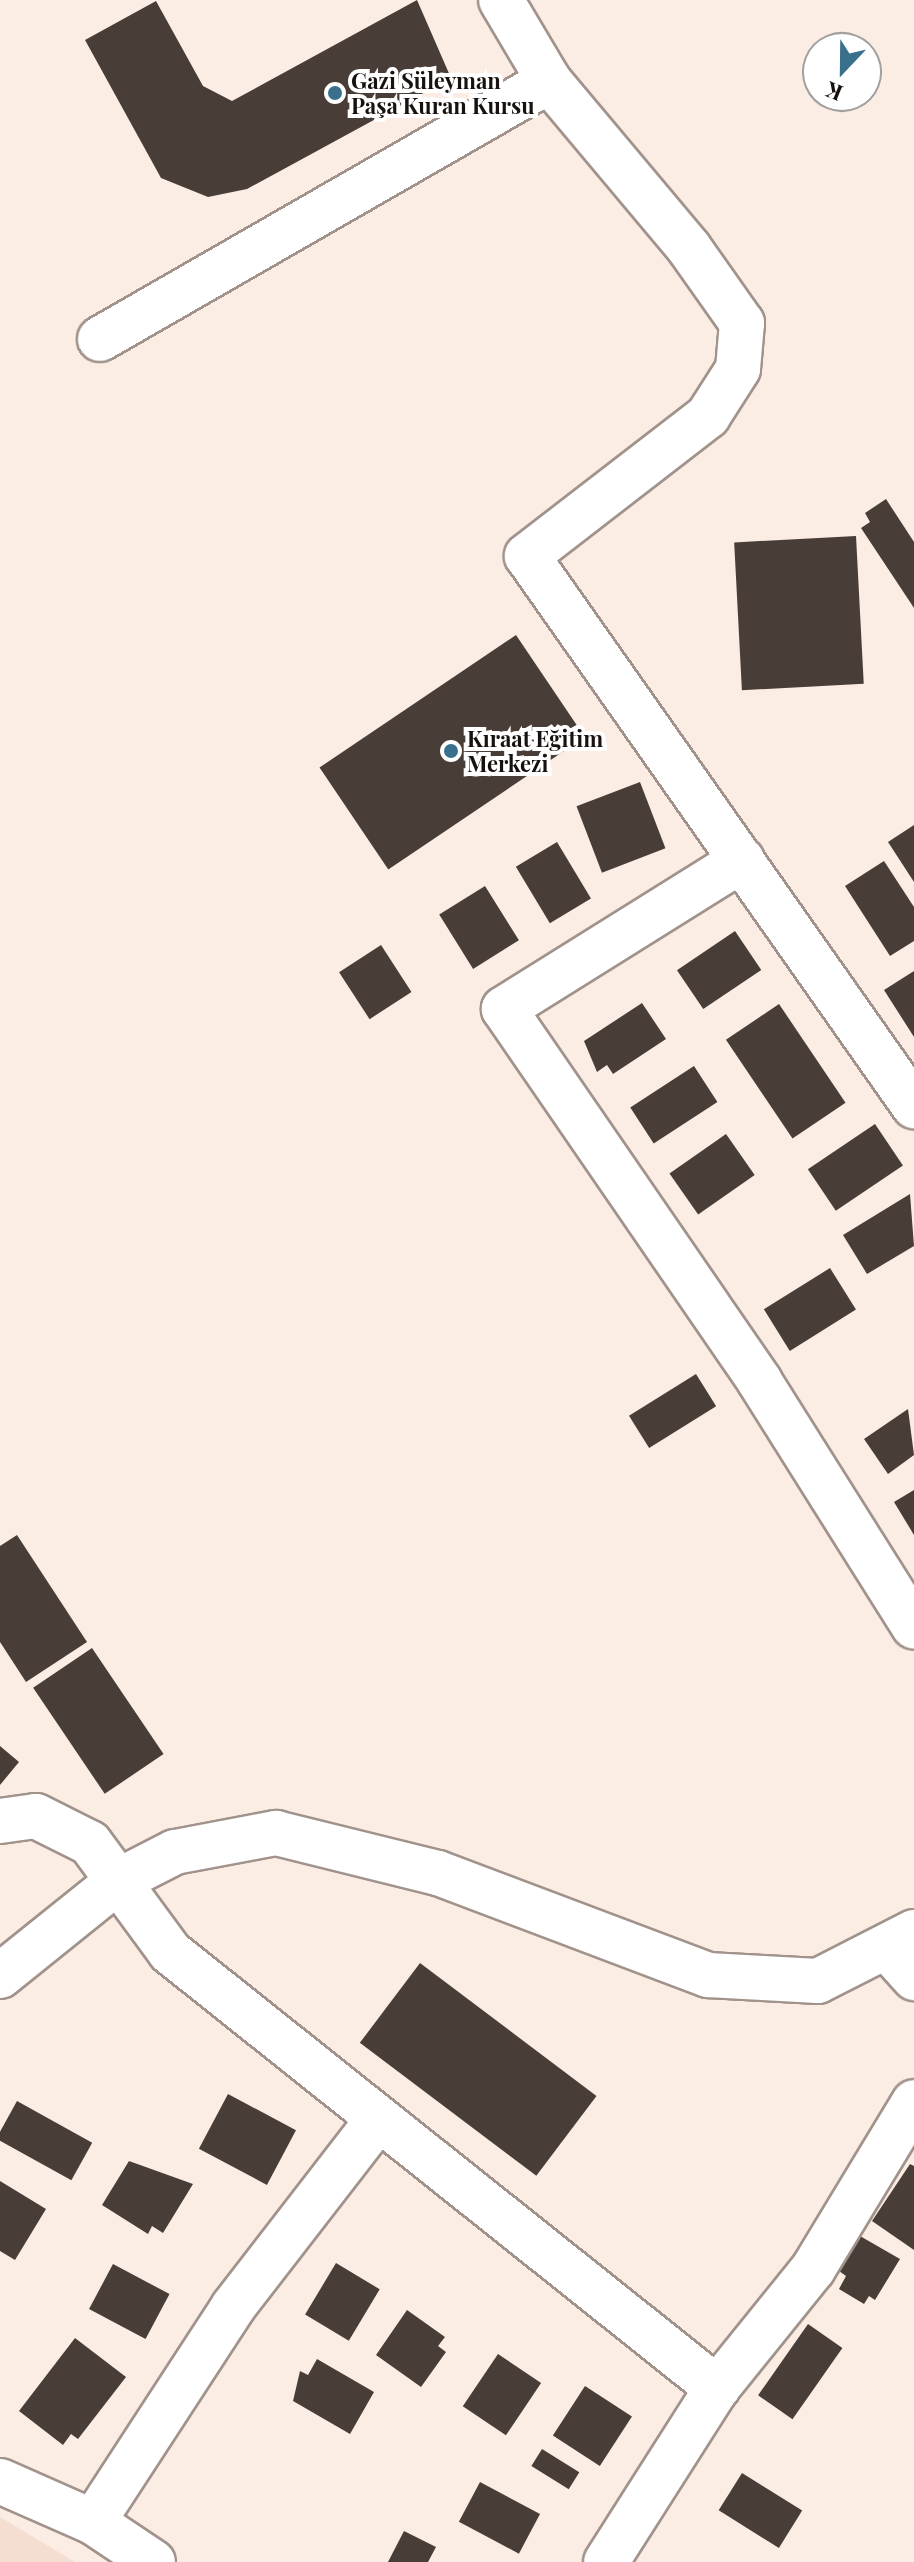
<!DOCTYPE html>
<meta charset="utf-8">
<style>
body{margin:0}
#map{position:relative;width:914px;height:2562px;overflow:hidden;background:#fbede4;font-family:"Playfair Display",serif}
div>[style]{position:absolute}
.built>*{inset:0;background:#f4ded2}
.building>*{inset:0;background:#493e37;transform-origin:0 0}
.roads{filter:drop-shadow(2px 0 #a1938c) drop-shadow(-2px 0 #a1938c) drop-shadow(0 2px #a1938c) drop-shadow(0 -2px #a1938c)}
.minor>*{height:44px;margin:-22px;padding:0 22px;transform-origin:22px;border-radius:22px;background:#fff}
.tertiary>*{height:44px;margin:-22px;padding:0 22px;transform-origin:22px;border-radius:22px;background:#fff}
.dots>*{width:22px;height:22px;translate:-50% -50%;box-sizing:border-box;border:4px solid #fff;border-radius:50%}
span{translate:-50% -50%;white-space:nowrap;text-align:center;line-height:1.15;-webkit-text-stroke:8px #fff;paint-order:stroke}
.poi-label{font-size:22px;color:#17120f;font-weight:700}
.left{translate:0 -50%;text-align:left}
.north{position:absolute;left:802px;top:32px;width:80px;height:80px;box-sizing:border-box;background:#fff;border:2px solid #a2a09f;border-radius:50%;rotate:202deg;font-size:22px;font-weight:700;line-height:32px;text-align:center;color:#17120f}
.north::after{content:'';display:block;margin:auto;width:28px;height:36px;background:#3a708c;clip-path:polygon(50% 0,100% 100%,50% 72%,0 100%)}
</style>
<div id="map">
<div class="built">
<i style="clip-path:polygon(0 2517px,75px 2562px,0 2562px)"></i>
</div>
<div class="building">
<i style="clip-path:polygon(417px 0,451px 78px,247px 189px,208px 197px,161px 178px,85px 40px,156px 1px,203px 86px,232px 101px)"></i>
<i style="clip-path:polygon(886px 499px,914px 542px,914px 608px,861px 528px,870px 522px,865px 513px)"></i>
<i style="left:856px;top:536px;width:148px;height:122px;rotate:87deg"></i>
<i style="left:516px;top:635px;width:123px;height:237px;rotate:56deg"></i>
<i style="left:640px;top:782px;width:71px;height:68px;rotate:69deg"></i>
<i style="clip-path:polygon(914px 825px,914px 882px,888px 842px)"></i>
<i style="left:557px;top:842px;width:66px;height:48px;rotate:59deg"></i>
<i style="clip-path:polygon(884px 861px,914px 907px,914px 941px,890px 956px,845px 886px)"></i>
<i style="left:485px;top:886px;width:64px;height:54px;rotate:58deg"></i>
<i style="left:735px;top:931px;width:47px;height:70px;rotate:56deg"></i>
<i style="left:381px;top:945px;width:56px;height:50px;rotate:57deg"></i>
<i style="clip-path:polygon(914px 971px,914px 1037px,884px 990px)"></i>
<i style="clip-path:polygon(642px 1003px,666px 1039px,613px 1074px,607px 1065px,597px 1072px,584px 1041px)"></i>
<i style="left:779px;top:1004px;width:119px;height:64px;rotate:56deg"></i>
<i style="left:694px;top:1066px;width:43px;height:76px;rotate:57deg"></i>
<i style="left:875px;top:1124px;width:50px;height:81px;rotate:56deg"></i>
<i style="left:726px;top:1134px;width:50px;height:69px;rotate:55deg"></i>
<i style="clip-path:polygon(910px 1194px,914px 1246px,867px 1274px,843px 1235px)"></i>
<i style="left:830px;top:1268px;width:49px;height:78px;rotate:58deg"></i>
<i style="left:696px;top:1374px;width:38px;height:79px;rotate:58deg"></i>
<i style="clip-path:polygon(908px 1409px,914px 1455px,888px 1474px,864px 1439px)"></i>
<i style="clip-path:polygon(914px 1490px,914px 1535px,894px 1502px)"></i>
<i style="clip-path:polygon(17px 1535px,87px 1642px,26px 1682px,0 1642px,0 1546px)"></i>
<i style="left:92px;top:1648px;width:128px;height:71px;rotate:56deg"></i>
<i style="clip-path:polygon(0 1746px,19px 1762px,0 1785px)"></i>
<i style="left:420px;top:1963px;width:221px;height:100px;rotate:37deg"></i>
<i style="left:228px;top:2094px;width:77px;height:62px;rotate:28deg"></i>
<i style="left:17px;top:2101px;width:86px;height:43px;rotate:29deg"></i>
<i style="clip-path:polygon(129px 2161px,193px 2184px,163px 2233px,152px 2226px,148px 2234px,102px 2205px)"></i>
<i style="clip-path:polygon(910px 2164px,914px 2166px,914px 2250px,872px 2221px)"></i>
<i style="clip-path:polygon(0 2181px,46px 2209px,15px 2260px,0 2251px)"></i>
<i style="clip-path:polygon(860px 2236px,900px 2259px,875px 2300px,869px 2296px,864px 2304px,839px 2289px,846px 2276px,839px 2271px)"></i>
<i style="left:336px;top:2263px;width:51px;height:60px;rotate:31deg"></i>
<i style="left:113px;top:2264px;width:64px;height:51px;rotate:28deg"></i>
<i style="clip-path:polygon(407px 2310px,445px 2337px,438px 2346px,446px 2352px,421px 2387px,376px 2355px)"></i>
<i style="left:808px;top:2324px;width:42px;height:87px;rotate:35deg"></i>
<i style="clip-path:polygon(75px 2338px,126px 2377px,78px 2439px,71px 2434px,63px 2445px,19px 2411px)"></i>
<i style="left:498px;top:2354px;width:52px;height:63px;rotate:34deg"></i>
<i style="clip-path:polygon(317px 2359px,374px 2392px,350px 2434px,293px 2401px,300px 2371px,308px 2375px)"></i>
<i style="left:585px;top:2386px;width:56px;height:59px;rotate:33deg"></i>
<i style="left:542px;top:2449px;width:44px;height:20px;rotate:32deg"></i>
<i style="left:742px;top:2473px;width:71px;height:44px;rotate:32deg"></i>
<i style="left:480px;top:2482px;width:68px;height:45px;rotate:28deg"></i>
<i style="clip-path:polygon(404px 2531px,436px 2547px,428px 2562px,388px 2562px)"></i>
</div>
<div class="roads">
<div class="minor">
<i style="left:100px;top:339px;width:518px;rotate:-29.88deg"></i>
<i style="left:742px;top:860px;width:281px;rotate:148deg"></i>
<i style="left:504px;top:1009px;width:452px;rotate:55.5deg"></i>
<i style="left:760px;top:1382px;width:289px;rotate:57.8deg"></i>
<i style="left:0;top:1821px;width:36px;rotate:-8deg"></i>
<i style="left:36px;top:1816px;width:60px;rotate:26.6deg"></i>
<i style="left:90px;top:1843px;width:135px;rotate:53.7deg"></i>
<i style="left:170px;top:1952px;width:700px;rotate:38.56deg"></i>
<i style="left:889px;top:1950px;width:38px;rotate:48deg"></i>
<i style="left:0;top:2481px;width:102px;rotate:23.8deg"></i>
<i style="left:93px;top:2522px;width:72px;rotate:33.7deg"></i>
<i style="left:93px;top:2522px;width:257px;rotate:-56.9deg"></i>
<i style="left:233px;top:2307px;width:234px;rotate:-52.3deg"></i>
<i style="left:606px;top:2562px;width:206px;rotate:-57.5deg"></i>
<i style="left:717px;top:2388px;width:153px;rotate:-51.1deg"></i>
<i style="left:813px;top:2269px;width:195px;rotate:-58.8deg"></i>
</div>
<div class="tertiary">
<i style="left:501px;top:0;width:94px;rotate:59.3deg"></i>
<i style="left:549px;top:81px;width:218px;rotate:50deg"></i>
<i style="left:689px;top:248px;width:92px;rotate:54.8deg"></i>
<i style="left:742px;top:323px;width:46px;rotate:95deg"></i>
<i style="left:738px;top:369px;width:56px;rotate:122.6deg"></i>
<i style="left:708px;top:416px;width:229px;rotate:142.3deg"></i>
<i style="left:527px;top:556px;width:673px;rotate:54.87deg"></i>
<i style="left:0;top:1976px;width:151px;rotate:-38.8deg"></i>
<i style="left:118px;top:1881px;width:64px;rotate:-27deg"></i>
<i style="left:175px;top:1852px;width:103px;rotate:-10.7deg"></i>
<i style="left:276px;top:1833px;width:167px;rotate:13.9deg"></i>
<i style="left:438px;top:1873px;width:289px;rotate:20.7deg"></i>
<i style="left:708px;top:1975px;width:110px;rotate:3.1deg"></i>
<i style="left:818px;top:1981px;width:108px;rotate:-27deg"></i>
</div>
</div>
<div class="dots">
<i style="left:335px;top:93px;background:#3a708c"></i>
<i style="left:451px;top:751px;background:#3a708c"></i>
</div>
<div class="poi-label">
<span class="left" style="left:351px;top:93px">Gazi Süleyman<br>Paşa Kuran Kursu</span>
<span class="left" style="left:467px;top:751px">Kıraat Eğitim<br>Merkezi</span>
</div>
<div class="north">K</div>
</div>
